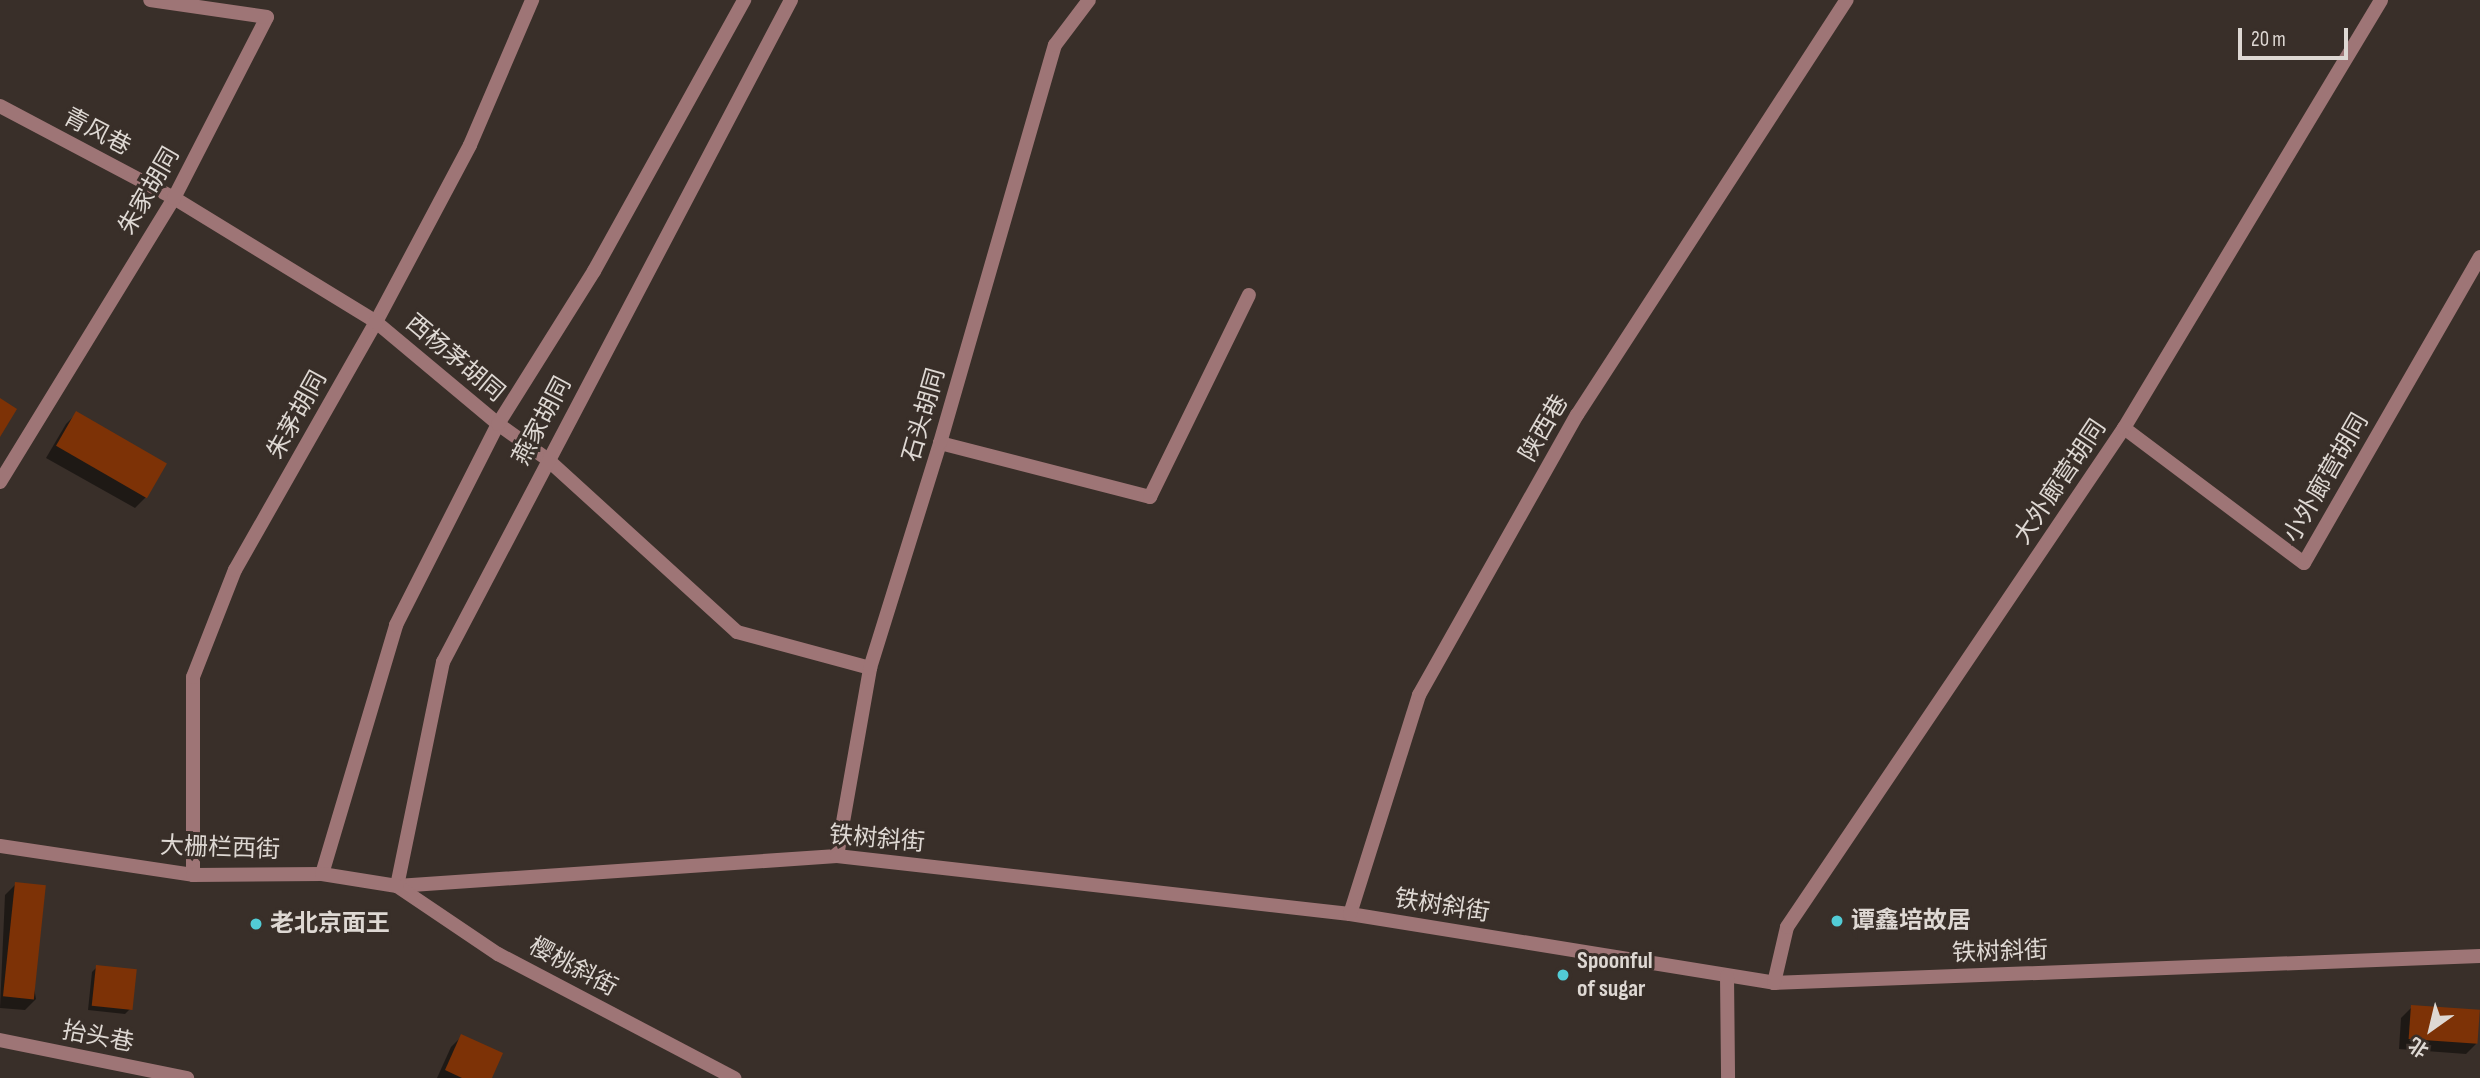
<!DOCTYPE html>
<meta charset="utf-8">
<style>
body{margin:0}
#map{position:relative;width:2480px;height:1078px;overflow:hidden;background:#392f29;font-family:"Sofia Sans Condensed","Noto Sans SC",sans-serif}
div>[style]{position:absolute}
.shadow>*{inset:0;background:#0007}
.building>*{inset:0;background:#7d3206;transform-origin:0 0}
.lane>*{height:14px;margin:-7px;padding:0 7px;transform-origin:7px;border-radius:7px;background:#9e7576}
.street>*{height:14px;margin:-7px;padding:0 7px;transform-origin:7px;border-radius:7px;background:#9e7576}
.dots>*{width:19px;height:19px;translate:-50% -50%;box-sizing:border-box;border:4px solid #392f29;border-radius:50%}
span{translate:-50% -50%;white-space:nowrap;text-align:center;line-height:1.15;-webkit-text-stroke:6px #392f29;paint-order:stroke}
.street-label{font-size:24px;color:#ded8d3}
.poi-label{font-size:24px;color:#ded8d3;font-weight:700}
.left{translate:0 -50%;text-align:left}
.north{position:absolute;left:2396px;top:994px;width:70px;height:70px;-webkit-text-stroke:5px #392f29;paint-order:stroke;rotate:214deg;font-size:19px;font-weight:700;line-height:28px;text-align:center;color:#ded8d3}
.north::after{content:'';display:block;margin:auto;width:24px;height:32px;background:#ded8d3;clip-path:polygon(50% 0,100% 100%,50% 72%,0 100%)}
.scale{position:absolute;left:2238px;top:28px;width:110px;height:32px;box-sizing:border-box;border:4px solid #ded8d3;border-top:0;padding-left:9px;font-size:21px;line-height:24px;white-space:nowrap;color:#ded8d3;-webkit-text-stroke:5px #392f29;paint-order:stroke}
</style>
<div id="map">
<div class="shadow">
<i style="clip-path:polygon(76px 414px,165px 464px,146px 497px,135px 508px,46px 458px,66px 424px)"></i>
<i style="clip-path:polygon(16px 884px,36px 999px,25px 1010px,0 1008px,5px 895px)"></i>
<i style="clip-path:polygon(97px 967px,130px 1009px,125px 1014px,88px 1010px,92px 972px)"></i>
<i style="clip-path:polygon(2412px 1007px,2477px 1043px,2466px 1054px,2399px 1049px,2401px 1018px)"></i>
<i style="clip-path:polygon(462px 1036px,490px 1078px,437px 1078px,451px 1047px)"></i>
</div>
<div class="building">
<i style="clip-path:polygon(0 398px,17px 409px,0 437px)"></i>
<i style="left:76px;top:411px;width:105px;height:40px;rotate:30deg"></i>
<i style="left:15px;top:882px;width:31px;height:115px;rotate:6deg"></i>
<i style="left:96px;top:965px;width:41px;height:41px;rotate:6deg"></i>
<i style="left:2411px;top:1005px;width:69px;height:34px;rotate:4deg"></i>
<i style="clip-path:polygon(461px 1034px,503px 1053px,492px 1078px,462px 1078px,445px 1070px)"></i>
</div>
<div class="lane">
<i style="left:0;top:106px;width:197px;rotate:27.9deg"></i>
<i style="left:174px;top:198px;width:237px;rotate:31.5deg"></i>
<i style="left:376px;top:322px;width:159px;rotate:39.9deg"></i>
<i style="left:498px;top:424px;width:60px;rotate:35.5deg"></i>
<i style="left:547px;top:459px;width:257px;rotate:42.3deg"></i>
<i style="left:737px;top:632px;width:138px;rotate:15.1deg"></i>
<i style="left:2124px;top:428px;width:225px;rotate:36.9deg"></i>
<i style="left:2304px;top:563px;width:353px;rotate:-60.1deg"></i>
<i style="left:940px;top:443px;width:217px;rotate:14.4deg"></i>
<i style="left:1150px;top:497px;width:225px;rotate:-63.9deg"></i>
<i style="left:0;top:482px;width:333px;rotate:-58.5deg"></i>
<i style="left:174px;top:198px;width:203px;rotate:-62.8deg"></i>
<i style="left:267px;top:17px;width:118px;rotate:-171.7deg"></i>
<i style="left:837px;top:856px;width:191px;rotate:-80deg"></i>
<i style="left:870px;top:668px;width:236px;rotate:-72.7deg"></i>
<i style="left:940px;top:443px;width:414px;rotate:-73.9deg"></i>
<i style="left:1055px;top:45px;width:56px;rotate:-52.9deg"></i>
<i style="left:322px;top:874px;width:260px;rotate:-73.4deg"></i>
<i style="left:396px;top:625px;width:225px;rotate:-63.1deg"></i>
<i style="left:498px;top:424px;width:181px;rotate:-57.9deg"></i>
<i style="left:594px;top:271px;width:310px;rotate:-61deg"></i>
<i style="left:193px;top:875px;width:198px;rotate:-90deg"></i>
<i style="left:193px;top:677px;width:115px;rotate:-68.6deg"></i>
<i style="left:235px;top:570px;width:285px;rotate:-60.4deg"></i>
<i style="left:376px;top:322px;width:200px;rotate:-62deg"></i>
<i style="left:470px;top:145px;width:158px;rotate:-66.8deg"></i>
<i style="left:397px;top:886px;width:441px;rotate:-3.9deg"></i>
<i style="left:837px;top:856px;width:516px;rotate:6.45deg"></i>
<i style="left:1350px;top:914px;width:430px;rotate:9.2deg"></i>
<i style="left:1774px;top:983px;width:707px;rotate:-2.19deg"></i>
<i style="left:397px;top:886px;width:229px;rotate:-78.4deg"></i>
<i style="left:443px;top:662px;width:748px;rotate:-62.27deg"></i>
<i style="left:397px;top:886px;width:122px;rotate:34deg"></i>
<i style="left:498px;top:954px;width:267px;rotate:27.7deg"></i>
<i style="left:1350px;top:914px;width:230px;rotate:-72.5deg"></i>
<i style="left:1419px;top:695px;width:322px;rotate:-60.6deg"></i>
<i style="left:1577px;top:415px;width:495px;rotate:-57deg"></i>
<i style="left:1727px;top:976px;width:102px;rotate:89.4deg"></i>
<i style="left:1774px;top:983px;width:57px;rotate:-76.9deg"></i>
<i style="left:1787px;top:927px;width:602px;rotate:-55.97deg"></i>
<i style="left:2124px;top:428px;width:499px;rotate:-59deg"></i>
<i style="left:0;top:1040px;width:191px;rotate:11.5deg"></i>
</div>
<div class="street">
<i style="left:0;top:846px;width:195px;rotate:8.5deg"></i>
<i style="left:193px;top:875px;width:129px;rotate:-0.4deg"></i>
<i style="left:322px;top:874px;width:76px;rotate:9.1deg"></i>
</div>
<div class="dots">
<i style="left:1837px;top:921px;background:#52ccd6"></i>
<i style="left:256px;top:924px;background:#52ccd6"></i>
<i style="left:1563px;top:975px;background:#52ccd6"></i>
</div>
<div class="street-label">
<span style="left:97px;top:132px;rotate:28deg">青风巷</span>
<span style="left:149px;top:191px;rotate:-60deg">朱家胡同</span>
<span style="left:455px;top:358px;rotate:40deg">西杨茅胡同</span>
<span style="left:297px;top:415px;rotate:-61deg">朱茅胡同</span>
<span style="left:924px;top:415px;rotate:-74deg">石头胡同</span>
<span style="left:542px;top:421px;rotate:-62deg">燕家胡同</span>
<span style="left:1544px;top:428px;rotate:-60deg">陕西巷</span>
<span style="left:2326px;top:478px;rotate:-60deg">小外廊营胡同</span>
<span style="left:2060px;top:482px;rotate:-56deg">大外廊营胡同</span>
<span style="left:877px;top:839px;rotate:5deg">铁树斜街</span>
<span style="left:220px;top:848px;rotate:2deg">大栅栏西街</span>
<span style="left:1442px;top:906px;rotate:9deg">铁树斜街</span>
<span style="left:2000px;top:952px;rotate:-2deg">铁树斜街</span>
<span style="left:573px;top:967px;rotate:28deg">樱桃斜街</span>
<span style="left:98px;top:1037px;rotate:11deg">抬头巷</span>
</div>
<div class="poi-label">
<span class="left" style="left:1851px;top:921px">谭鑫培故居</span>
<span class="left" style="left:270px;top:924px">老北京面王</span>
<span class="left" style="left:1577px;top:975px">Spoonful<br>of sugar</span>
</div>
<div class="north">北</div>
<div class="scale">20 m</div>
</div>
